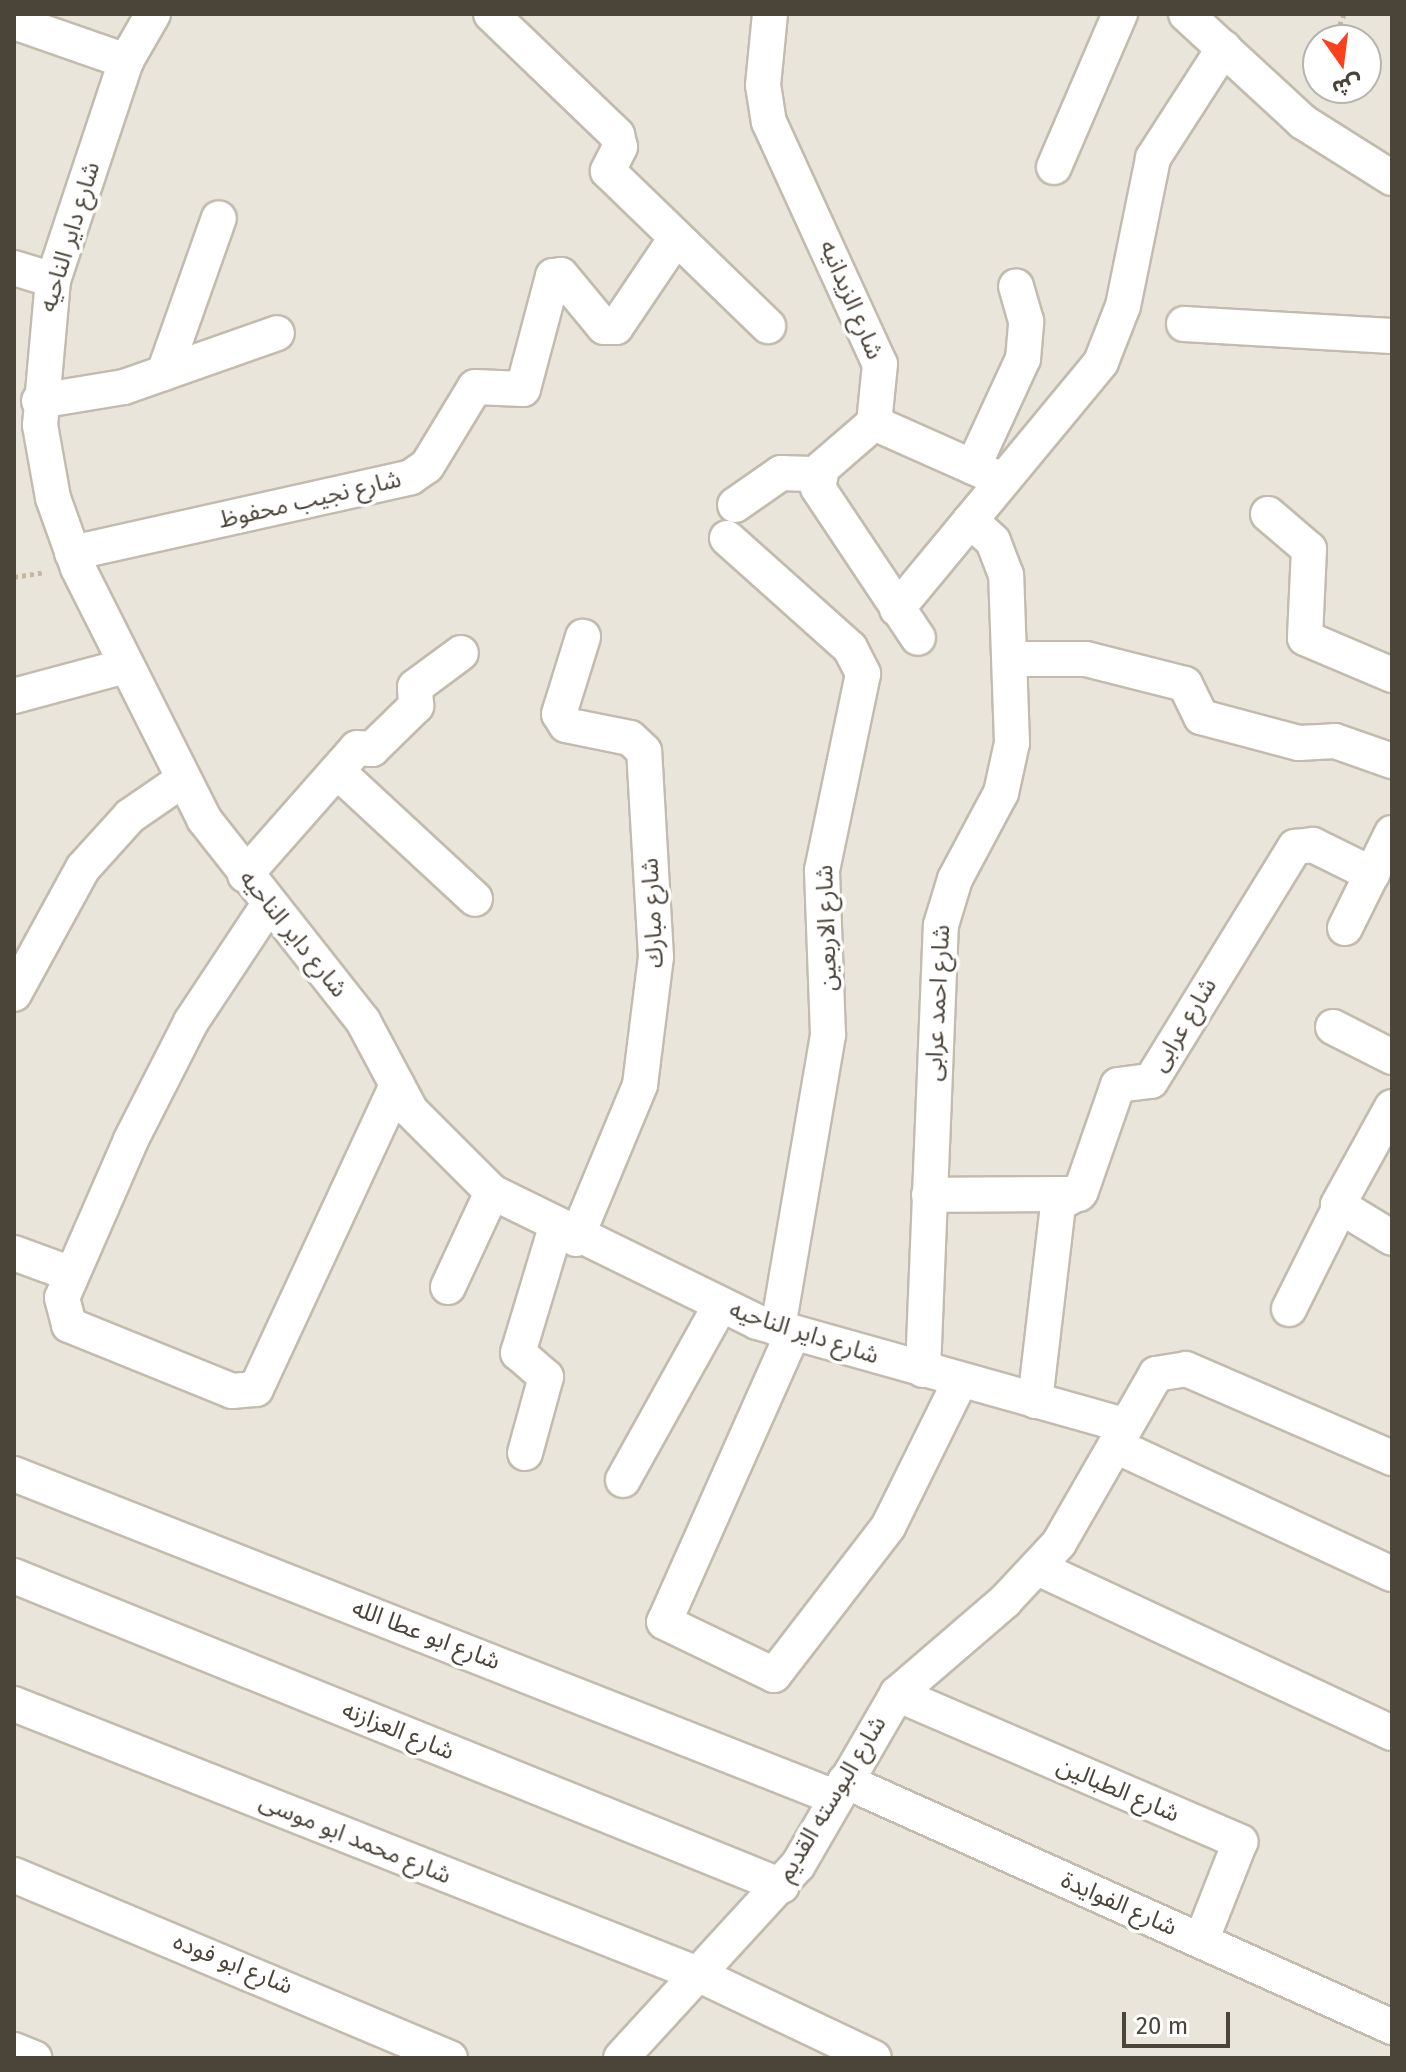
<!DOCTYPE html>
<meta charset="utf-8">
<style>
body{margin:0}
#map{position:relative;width:1406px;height:2072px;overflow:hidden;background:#f6f3ec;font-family:"Fira Sans","Noto Sans Arabic",sans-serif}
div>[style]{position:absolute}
.residential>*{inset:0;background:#eae5da}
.path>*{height:5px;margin-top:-2.5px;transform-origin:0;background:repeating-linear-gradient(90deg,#c4b79f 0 4px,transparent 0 8px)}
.roads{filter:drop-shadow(2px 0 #c2bbae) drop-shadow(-2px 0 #c2bbae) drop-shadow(0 2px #c2bbae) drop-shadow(0 -2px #c2bbae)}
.street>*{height:34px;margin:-17px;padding:0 17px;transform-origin:17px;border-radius:17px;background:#fff}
span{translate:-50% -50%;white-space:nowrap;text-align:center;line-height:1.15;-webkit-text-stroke:7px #fff;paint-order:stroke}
.street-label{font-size:24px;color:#4b4439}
.frame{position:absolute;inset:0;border:16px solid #4b4439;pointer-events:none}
.north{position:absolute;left:1302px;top:24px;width:80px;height:80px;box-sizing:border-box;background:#fff;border:2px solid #b7b4b0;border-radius:50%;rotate:166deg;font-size:22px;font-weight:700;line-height:32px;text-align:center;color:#4b4439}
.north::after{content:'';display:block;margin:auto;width:28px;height:36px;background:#fc3f1d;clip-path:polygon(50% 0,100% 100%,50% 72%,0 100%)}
.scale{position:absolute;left:1122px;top:2012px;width:108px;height:36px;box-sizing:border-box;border:4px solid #4b4439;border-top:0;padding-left:10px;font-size:24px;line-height:28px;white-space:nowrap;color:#4b4439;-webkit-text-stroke:6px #fff;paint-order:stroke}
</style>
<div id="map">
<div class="residential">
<i style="clip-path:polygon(evenodd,14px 14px,1392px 14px,1392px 2058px,14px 2058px,14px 14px,1318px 40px,1366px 40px,1366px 88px,1318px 88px,1318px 40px)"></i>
</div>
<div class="path">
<i style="left:1334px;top:40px;width:28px;rotate:-69deg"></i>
<i style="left:14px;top:577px;width:31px;rotate:-9deg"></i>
</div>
<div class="roads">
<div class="street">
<i style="left:153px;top:14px;width:54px;rotate:119.9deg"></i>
<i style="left:126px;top:61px;width:231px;rotate:108.4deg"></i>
<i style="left:53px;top:280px;width:146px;rotate:95.1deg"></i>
<i style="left:40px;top:425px;width:74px;rotate:79.9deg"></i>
<i style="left:53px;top:498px;width:74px;rotate:70.3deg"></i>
<i style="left:78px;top:568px;width:281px;rotate:63.3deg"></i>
<i style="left:204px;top:819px;width:257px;rotate:51.8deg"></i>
<i style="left:363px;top:1021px;width:102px;rotate:61.9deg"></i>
<i style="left:411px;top:1111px;width:115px;rotate:45deg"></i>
<i style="left:492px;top:1192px;width:295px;rotate:26.1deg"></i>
<i style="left:757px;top:1322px;width:383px;rotate:15.7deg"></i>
<i style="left:491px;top:14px;width:175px;rotate:43.8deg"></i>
<i style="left:617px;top:135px;width:12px;rotate:76deg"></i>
<i style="left:620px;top:147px;width:27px;rotate:117deg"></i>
<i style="left:608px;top:171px;width:223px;rotate:44.1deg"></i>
<i style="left:770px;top:14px;width:71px;rotate:95.6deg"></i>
<i style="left:763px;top:85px;width:37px;rotate:81deg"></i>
<i style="left:769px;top:122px;width:266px;rotate:65.4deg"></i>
<i style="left:880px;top:364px;width:59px;rotate:95.8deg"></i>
<i style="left:874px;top:423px;width:69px;rotate:139.1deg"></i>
<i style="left:822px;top:468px;width:20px;rotate:101deg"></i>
<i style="left:818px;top:488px;width:180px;rotate:56.3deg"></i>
<i style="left:1186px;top:14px;width:159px;rotate:42.7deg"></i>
<i style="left:1303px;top:122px;width:105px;rotate:32.2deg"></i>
<i style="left:14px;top:22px;width:119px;rotate:19.2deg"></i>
<i style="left:1054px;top:167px;width:167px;rotate:-66.7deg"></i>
<i style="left:14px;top:268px;width:41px;rotate:17.1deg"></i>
<i style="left:1184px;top:324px;width:208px;rotate:3.3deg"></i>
<i style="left:164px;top:373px;width:164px;rotate:-70.5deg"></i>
<i style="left:39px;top:401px;width:86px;rotate:-9.4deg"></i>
<i style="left:124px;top:387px;width:162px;rotate:-19.4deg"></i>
<i style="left:874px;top:423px;width:128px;rotate:24deg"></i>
<i style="left:973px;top:467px;width:119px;rotate:-65.2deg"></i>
<i style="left:1023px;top:359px;width:38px;rotate:-85deg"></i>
<i style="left:1026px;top:321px;width:36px;rotate:-106deg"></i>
<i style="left:735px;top:505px;width:56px;rotate:-34.8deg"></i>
<i style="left:781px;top:473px;width:37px;rotate:2deg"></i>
<i style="left:1268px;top:514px;width:54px;rotate:40.5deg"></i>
<i style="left:1309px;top:549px;width:89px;rotate:92.6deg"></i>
<i style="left:1305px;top:638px;width:95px;rotate:23deg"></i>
<i style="left:727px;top:538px;width:165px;rotate:41.8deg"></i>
<i style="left:850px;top:648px;width:29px;rotate:63deg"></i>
<i style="left:863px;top:674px;width:201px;rotate:101.8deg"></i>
<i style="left:822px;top:871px;width:164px;rotate:87.9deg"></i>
<i style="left:828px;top:1035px;width:298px;rotate:99.7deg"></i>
<i style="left:72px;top:553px;width:347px;rotate:-12.6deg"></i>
<i style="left:411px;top:477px;width:19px;rotate:-35deg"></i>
<i style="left:427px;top:466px;width:92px;rotate:-58.7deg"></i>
<i style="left:475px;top:387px;width:48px;rotate:2.4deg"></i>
<i style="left:523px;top:389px;width:117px;rotate:-75.1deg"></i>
<i style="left:553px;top:276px;width:8px;rotate:-7deg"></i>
<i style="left:561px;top:275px;width:67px;rotate:50.4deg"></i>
<i style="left:604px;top:327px;width:12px"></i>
<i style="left:616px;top:327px;width:107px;rotate:-56deg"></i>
<i style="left:897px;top:609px;width:320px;rotate:-50.4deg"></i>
<i style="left:1101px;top:362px;width:60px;rotate:-68.6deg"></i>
<i style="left:1123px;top:306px;width:151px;rotate:-78.5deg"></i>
<i style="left:1153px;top:158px;width:131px;rotate:-57.2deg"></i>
<i style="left:1010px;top:659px;width:76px"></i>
<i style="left:1086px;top:659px;width:102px;rotate:14.2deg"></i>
<i style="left:1185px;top:684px;width:37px;rotate:64deg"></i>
<i style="left:1201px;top:717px;width:101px;rotate:14.9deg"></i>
<i style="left:1299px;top:743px;width:36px;rotate:-3deg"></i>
<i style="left:1335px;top:741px;width:60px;rotate:19.3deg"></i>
<i style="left:14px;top:696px;width:115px;rotate:-15.1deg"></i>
<i style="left:337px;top:771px;width:188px;rotate:42.8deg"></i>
<i style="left:245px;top:875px;width:169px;rotate:-48.6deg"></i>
<i style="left:357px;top:748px;width:15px;rotate:4deg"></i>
<i style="left:372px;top:749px;width:62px;rotate:-44.3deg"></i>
<i style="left:416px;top:706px;width:19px;rotate:-93deg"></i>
<i style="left:415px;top:687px;width:57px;rotate:-36.5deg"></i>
<i style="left:269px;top:904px;width:141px;rotate:123.5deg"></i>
<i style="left:191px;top:1022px;width:132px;rotate:117deg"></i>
<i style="left:131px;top:1140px;width:172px;rotate:113.6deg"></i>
<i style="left:62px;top:1298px;width:28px;rotate:75deg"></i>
<i style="left:69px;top:1325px;width:176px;rotate:22deg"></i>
<i style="left:232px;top:1391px;width:24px;rotate:-5deg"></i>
<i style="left:256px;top:1389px;width:335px;rotate:-65.1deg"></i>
<i style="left:1345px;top:928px;width:106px;rotate:-63.7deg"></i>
<i style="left:14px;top:994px;width:144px;rotate:-61.3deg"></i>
<i style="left:83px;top:868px;width:70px;rotate:-47.9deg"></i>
<i style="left:130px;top:816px;width:62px;rotate:-34.5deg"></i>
<i style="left:1333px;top:1027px;width:66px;rotate:27deg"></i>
<i style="left:1392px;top:1107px;width:112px;rotate:118.9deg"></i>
<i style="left:1338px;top:1205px;width:63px;rotate:31.4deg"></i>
<i style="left:929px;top:1195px;width:150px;rotate:-0.4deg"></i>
<i style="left:576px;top:1239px;width:167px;rotate:-67.4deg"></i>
<i style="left:640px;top:1085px;width:129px;rotate:-82.9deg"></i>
<i style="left:656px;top:957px;width:206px;rotate:-93.3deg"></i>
<i style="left:644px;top:751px;width:19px;rotate:-137deg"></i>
<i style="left:630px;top:738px;width:65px;rotate:-168.5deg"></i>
<i style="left:566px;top:725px;width:13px;rotate:-122deg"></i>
<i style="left:559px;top:714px;width:81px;rotate:-72.7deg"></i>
<i style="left:14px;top:1253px;width:61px;rotate:20.2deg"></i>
<i style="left:448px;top:1287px;width:105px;rotate:-65.1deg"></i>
<i style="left:1289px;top:1309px;width:112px;rotate:-63.4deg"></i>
<i style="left:792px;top:1335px;width:314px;rotate:114deg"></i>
<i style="left:664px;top:1622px;width:122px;rotate:25.7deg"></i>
<i style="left:774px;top:1675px;width:187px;rotate:-52.4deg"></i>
<i style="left:888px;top:1527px;width:163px;rotate:-63.7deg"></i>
<i style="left:923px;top:1370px;width:445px;rotate:-87.7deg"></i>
<i style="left:941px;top:925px;width:48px;rotate:-73.1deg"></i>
<i style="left:955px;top:879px;width:98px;rotate:-61.9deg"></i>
<i style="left:1001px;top:793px;width:51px;rotate:-77.6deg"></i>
<i style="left:1012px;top:743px;width:168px;rotate:-92deg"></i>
<i style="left:1006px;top:575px;width:36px;rotate:-111deg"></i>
<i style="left:993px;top:541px;width:31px;rotate:-138deg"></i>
<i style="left:1035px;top:1401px;width:198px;rotate:-83.3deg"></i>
<i style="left:1058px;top:1204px;width:26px;rotate:-29deg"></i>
<i style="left:1081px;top:1191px;width:112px;rotate:-70.8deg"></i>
<i style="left:1118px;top:1085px;width:33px;rotate:-7deg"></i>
<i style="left:1151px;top:1081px;width:275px;rotate:-58.4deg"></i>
<i style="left:1295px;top:847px;width:18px;rotate:-6deg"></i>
<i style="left:1313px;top:845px;width:66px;rotate:26.2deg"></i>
<i style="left:1116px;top:1446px;width:304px;rotate:24.9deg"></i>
<i style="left:525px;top:1453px;width:79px;rotate:-74.6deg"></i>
<i style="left:546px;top:1377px;width:37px;rotate:-139deg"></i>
<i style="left:518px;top:1353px;width:132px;rotate:-73.2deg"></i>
<i style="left:14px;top:1474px;width:884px;rotate:21.49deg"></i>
<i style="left:623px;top:1480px;width:199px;rotate:-60.9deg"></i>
<i style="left:1038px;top:1568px;width:391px;rotate:25deg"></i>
<i style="left:14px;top:1576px;width:828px;rotate:21.98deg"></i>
<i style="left:897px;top:1694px;width:374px;rotate:23.3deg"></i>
<i style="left:1240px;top:1842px;width:106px;rotate:111.5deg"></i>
<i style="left:14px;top:1704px;width:732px;rotate:21.55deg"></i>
<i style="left:695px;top:1973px;width:198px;rotate:25.4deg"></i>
<i style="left:845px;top:1781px;width:600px;rotate:24.21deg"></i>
<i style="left:14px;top:1875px;width:473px;rotate:22.8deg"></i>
<i style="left:14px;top:2050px;width:22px;rotate:22deg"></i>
<i style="left:621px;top:2058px;width:262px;rotate:-47.5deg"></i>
<i style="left:798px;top:1865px;width:198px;rotate:-59.9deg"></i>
<i style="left:897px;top:1694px;width:143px;rotate:-40.7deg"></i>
<i style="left:1005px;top:1601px;width:79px;rotate:-47deg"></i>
<i style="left:1059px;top:1543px;width:195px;rotate:-60.1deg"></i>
<i style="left:1156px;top:1374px;width:30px;rotate:-9deg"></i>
<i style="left:1186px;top:1369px;width:224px;rotate:23.4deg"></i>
</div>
</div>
<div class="street-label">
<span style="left:70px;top:237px;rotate:-73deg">شارع داير الناحيه</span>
<span style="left:851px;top:300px;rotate:67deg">شارع الزيدانيه</span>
<span style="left:310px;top:500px;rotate:-13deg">شارع نجيب محفوظ</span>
<span style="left:653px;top:913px;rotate:-93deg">شارع مبارك</span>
<span style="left:827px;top:928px;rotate:-92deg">شارع الاربعين</span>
<span style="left:293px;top:934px;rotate:51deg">شارع داير الناحيه</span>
<span style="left:938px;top:1003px;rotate:-87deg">شارع احمد عرابى</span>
<span style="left:1184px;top:1025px;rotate:-59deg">شارع عرابى</span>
<span style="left:804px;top:1333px;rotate:18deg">شارع داير الناحيه</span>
<span style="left:426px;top:1635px;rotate:21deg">شارع ابو عطا الله</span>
<span style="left:398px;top:1731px;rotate:22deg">شارع العزازنه</span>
<span style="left:1118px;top:1790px;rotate:23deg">شارع الطبالين</span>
<span style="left:832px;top:1799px;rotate:-59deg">شارع البوسته القديم</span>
<span style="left:355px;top:1839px;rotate:22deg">شارع محمد ابو موسى</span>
<span style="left:1119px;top:1904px;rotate:24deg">شارع الفوايدة</span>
<span style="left:233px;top:1964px;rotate:22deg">شارع ابو فوده</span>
</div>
<div class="frame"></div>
<div class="north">ش</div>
<div class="scale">20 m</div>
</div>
